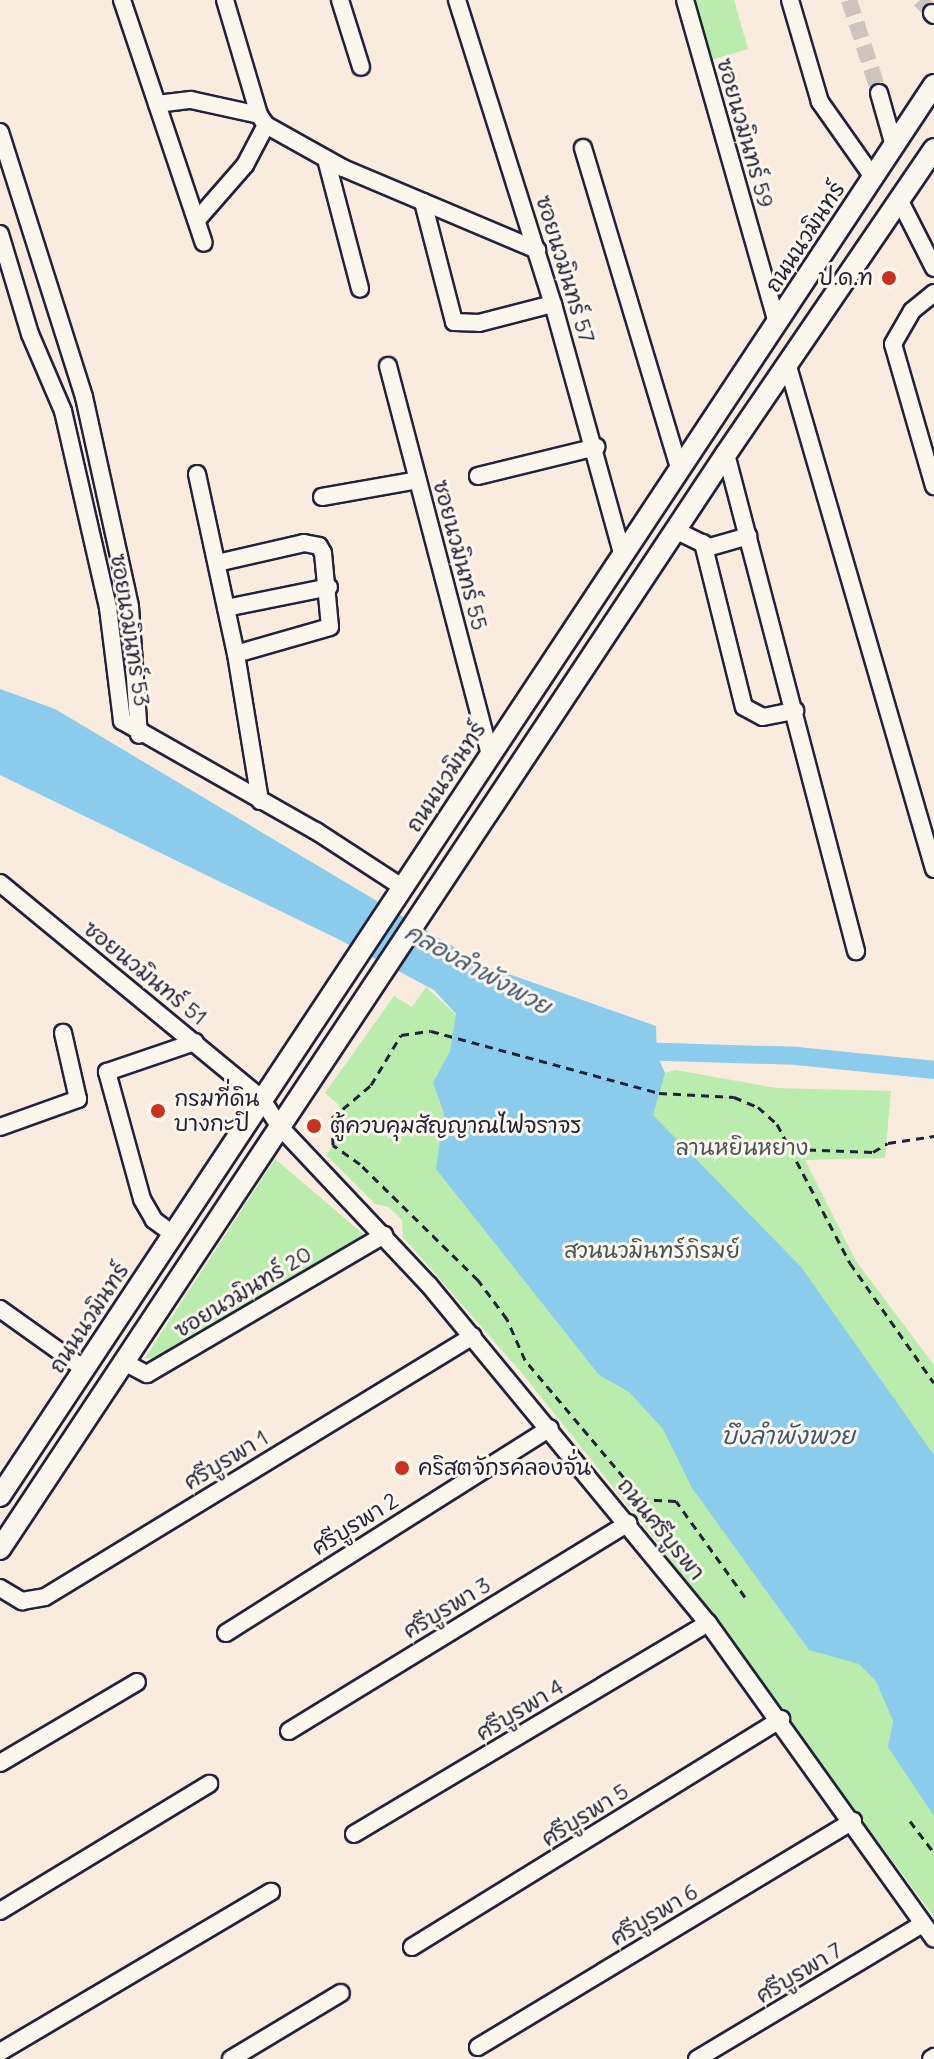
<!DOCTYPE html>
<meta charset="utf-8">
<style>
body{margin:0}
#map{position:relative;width:934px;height:2059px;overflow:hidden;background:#f9ebde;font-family:Delius,"Playpen Sans Thai",sans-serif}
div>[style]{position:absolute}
.green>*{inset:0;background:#baedad}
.water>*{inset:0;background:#8bccec}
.canal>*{height:18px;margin:-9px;padding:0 9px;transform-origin:9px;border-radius:9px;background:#8bccec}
.minor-tunnel>*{height:16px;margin-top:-8px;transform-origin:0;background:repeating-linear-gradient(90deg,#cec3bd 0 16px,transparent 0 24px)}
.path>*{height:3px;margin-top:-1.5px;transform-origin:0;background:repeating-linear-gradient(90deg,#22223b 0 8px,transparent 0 14px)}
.roads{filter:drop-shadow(2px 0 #22223b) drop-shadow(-2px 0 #22223b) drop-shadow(0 2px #22223b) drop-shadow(0 -2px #22223b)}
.minor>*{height:16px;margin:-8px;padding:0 8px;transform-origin:8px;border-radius:8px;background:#fbf7ec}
.major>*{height:20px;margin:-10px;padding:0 10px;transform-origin:10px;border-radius:10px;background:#fbf7ec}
.dots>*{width:22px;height:22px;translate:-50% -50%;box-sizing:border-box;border:4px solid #fbf7ec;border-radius:50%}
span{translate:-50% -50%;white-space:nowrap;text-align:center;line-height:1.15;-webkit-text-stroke:6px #fbf7ec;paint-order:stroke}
.street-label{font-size:22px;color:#22223b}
.poi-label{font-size:22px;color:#22223b}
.right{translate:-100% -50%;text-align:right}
.left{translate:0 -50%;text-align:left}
.park-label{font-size:22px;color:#485558}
.water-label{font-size:24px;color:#425570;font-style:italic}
</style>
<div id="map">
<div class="green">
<i style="clip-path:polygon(691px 0,734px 0,748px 49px,708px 61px)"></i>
<i style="clip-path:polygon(426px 987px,456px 1015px,664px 1073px,676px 1070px,776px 1088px,891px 1091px,885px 1158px,805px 1160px,856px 1261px,934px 1365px,934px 1917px,657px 1542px,521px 1372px,403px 1237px,402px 1220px,389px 1207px,375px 1204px,326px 1155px,334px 1144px,340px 1106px,325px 1093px,394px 996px,412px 1007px)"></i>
<i style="clip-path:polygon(275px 1159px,368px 1238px,161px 1360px,145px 1358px)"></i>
</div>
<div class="water">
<i style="clip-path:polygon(0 689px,55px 709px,486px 966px,656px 1026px,657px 1055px,665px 1073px,653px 1115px,801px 1267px,934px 1455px,934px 1816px,888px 1747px,893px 1721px,876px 1681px,859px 1664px,809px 1650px,692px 1488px,663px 1429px,629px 1392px,599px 1375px,436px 1169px,444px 1113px,433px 1083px,450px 1051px,456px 1014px,434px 990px,338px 939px,0 775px)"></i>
</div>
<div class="canal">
<i style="left:633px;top:1051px;width:164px;rotate:1.7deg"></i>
<i style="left:797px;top:1056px;width:138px;rotate:5.8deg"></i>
</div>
<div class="minor-tunnel">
<i style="left:849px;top:0;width:98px;rotate:72.1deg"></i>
<i style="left:920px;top:0;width:18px;rotate:47deg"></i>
</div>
<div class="path">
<i style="left:794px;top:1149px;width:79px;rotate:2.2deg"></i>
<i style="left:873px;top:1152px;width:17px;rotate:-31deg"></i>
<i style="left:888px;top:1143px;width:47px;rotate:-8.7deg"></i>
<i style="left:745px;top:1597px;width:118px;rotate:-125.7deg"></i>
<i style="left:676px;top:1501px;width:34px;rotate:-177deg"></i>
<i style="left:642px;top:1499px;width:182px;rotate:-130.1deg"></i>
<i style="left:525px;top:1360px;width:45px;rotate:-113.7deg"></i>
<i style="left:507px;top:1319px;width:49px;rotate:-126.6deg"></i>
<i style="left:478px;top:1280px;width:165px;rotate:-135.5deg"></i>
<i style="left:360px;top:1164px;width:33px;rotate:-145deg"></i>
<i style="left:333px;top:1145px;width:27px;rotate:-92deg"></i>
<i style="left:332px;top:1118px;width:51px;rotate:-40.2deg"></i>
<i style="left:371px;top:1085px;width:58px;rotate:-59deg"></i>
<i style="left:401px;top:1035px;width:30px;rotate:-8deg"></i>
<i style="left:431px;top:1031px;width:236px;rotate:15.2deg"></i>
<i style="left:659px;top:1093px;width:75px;rotate:3.1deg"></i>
<i style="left:734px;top:1097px;width:26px;rotate:23deg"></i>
<i style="left:758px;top:1107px;width:25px;rotate:42deg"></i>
<i style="left:777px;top:1124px;width:157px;rotate:62.3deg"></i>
<i style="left:850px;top:1263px;width:146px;rotate:55deg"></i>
<i style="left:910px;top:1821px;width:40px;rotate:53deg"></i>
</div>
<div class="roads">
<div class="minor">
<i style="left:122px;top:0;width:256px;rotate:71.4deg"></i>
<i style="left:225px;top:0;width:120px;rotate:73.5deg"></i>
<i style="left:340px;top:0;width:70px;rotate:72.6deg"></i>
<i style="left:457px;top:0;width:319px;rotate:72.5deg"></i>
<i style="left:553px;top:304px;width:258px;rotate:74.5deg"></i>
<i style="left:685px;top:0;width:337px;rotate:74.1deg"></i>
<i style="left:790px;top:0;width:106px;rotate:73.6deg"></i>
<i style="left:820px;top:102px;width:92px;rotate:54.8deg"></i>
<i style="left:932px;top:13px;width:3px;rotate:45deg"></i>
<i style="left:879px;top:93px;width:55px;rotate:74.2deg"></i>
<i style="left:157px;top:104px;width:34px;rotate:-7deg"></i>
<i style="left:191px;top:100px;width:70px;rotate:12.4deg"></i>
<i style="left:259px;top:115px;width:12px;rotate:55deg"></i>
<i style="left:266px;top:125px;width:88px;rotate:29.2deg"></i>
<i style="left:343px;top:168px;width:211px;rotate:22.9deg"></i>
<i style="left:0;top:132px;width:278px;rotate:72.4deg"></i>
<i style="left:84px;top:397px;width:215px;rotate:77.6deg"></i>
<i style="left:130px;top:607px;width:128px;rotate:86deg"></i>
<i style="left:583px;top:148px;width:334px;rotate:73.3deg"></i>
<i style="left:326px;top:159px;width:134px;rotate:75.3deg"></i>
<i style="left:900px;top:201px;width:75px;rotate:63.1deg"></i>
<i style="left:423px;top:202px;width:124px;rotate:75.5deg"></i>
<i style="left:454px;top:322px;width:25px;rotate:2deg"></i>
<i style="left:479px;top:323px;width:76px;rotate:-14.4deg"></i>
<i style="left:197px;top:220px;width:73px;rotate:-48.9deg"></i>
<i style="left:245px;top:165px;width:45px;rotate:-62.3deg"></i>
<i style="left:0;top:234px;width:104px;rotate:73.3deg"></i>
<i style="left:30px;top:334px;width:84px;rotate:66.8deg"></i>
<i style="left:63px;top:411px;width:202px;rotate:77.1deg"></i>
<i style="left:108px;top:608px;width:114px;rotate:82.9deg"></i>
<i style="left:122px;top:721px;width:223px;rotate:29.6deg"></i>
<i style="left:316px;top:831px;width:103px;rotate:33.1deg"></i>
<i style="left:934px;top:293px;width:28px;rotate:141deg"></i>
<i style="left:912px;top:311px;width:38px;rotate:120deg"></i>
<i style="left:893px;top:344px;width:148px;rotate:73.9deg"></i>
<i style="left:787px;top:363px;width:527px;rotate:73.8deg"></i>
<i style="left:388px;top:366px;width:401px;rotate:75.3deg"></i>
<i style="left:726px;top:454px;width:514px;rotate:75.34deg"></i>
<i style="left:197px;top:474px;width:184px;rotate:77.8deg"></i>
<i style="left:236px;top:654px;width:149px;rotate:80.7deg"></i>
<i style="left:478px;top:476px;width:122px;rotate:-13.8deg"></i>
<i style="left:322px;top:497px;width:97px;rotate:-10deg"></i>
<i style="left:675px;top:530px;width:39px;rotate:26deg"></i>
<i style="left:710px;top:547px;width:40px;rotate:-16deg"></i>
<i style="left:703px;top:543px;width:169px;rotate:76deg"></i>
<i style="left:744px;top:707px;width:21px;rotate:28deg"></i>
<i style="left:763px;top:717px;width:33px;rotate:-11deg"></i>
<i style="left:217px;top:563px;width:89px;rotate:-12.9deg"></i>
<i style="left:304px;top:543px;width:15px;rotate:11deg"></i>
<i style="left:319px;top:546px;width:8px;rotate:60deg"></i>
<i style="left:323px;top:553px;width:74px;rotate:84.6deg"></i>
<i style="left:330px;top:627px;width:98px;rotate:164deg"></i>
<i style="left:226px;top:608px;width:105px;rotate:-11.5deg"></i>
<i style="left:0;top:883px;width:338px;rotate:39.5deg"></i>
<i style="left:261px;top:1098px;width:35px;rotate:57deg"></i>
<i style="left:280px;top:1127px;width:217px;rotate:46.7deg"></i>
<i style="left:429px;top:1285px;width:438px;rotate:50.5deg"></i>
<i style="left:708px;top:1623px;width:388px;rotate:54.4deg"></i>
<i style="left:0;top:1127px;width:83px;rotate:-19.7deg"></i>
<i style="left:78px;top:1099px;width:68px;rotate:-102.8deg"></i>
<i style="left:173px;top:1234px;width:24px;rotate:-144deg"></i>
<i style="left:154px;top:1220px;width:24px;rotate:-120deg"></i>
<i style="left:142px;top:1199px;width:132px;rotate:-105.4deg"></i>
<i style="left:107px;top:1072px;width:93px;rotate:-18.8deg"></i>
<i style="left:0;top:1309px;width:103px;rotate:35.5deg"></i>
<i style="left:124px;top:1362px;width:26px;rotate:28deg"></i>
<i style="left:147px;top:1374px;width:275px;rotate:-30.4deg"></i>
<i style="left:0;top:1588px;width:26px;rotate:31deg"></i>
<i style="left:22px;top:1601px;width:23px;rotate:-10deg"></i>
<i style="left:45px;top:1597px;width:501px;rotate:-31.38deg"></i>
<i style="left:226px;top:1633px;width:383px;rotate:-32.3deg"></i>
<i style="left:289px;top:1731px;width:398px;rotate:-31.5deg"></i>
<i style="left:0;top:1763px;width:159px;rotate:-30.6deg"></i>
<i style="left:354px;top:1834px;width:412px;rotate:-30.8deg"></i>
<i style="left:0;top:1911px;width:245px;rotate:-31.3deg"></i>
<i style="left:412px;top:1947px;width:434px;rotate:-31.7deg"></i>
<i style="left:478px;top:2047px;width:438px;rotate:-31.1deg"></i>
<i style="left:0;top:2052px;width:315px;rotate:-30.6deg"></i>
<i style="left:231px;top:2059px;width:128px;rotate:-31deg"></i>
<i style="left:697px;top:2059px;width:263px;rotate:-30.9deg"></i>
<i style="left:931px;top:2059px;width:4px;rotate:-34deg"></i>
</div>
<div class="major">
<i style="left:0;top:1496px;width:1692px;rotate:-56.5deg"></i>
<i style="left:0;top:1549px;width:1314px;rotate:-56.46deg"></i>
<i style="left:726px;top:454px;width:369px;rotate:-55.7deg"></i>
</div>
</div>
<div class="dots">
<i style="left:889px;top:278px;background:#c8321e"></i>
<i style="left:158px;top:1111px;background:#c8321e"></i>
<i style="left:314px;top:1126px;background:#c8321e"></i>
<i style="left:402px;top:1468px;background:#c8321e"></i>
</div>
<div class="street-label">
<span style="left:745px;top:133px;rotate:74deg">ซอยนวมินทร์ 59</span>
<span style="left:805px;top:237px;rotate:-57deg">ถนนนวมินทร์</span>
<span style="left:565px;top:269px;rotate:73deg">ซอยนวมินทร์ 57</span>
<span style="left:460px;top:555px;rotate:75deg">ซอยนวมินทร์ 55</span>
<span style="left:130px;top:630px;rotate:81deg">ซอยนวมินทร์ 53</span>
<span style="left:446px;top:777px;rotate:-57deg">ถนนนวมินทร์</span>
<span style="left:145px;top:973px;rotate:39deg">ซอยนวมินทร์ 51</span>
<span style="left:243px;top:1292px;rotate:-31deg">ซอยนวมินทร์ 20</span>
<span style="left:89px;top:1318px;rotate:-57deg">ถนนนวมินทร์</span>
<span style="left:226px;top:1460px;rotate:-31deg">ศรีบูรพา 1</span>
<span style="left:355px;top:1524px;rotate:-32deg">ศรีบูรพา 2</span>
<span style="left:661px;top:1529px;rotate:51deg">ถนนศรีบูรพา</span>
<span style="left:447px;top:1608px;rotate:-31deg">ศรีบูรพา 3</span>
<span style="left:520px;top:1710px;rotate:-31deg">ศรีบูรพา 4</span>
<span style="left:585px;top:1815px;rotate:-32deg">ศรีบูรพา 5</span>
<span style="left:654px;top:1915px;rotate:-31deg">ศรีบูรพา 6</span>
<span style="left:799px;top:1973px;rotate:-31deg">ศรีบูรพา 7</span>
</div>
<div class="poi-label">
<span class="right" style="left:873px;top:278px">ป.ด.ท</span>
<span class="left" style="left:174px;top:1111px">กรมที่ดิน<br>บางกะปิ</span>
<span class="left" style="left:330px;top:1126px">ตู้ควบคุมสัญญาณไฟจราจร</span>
<span class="left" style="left:418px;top:1468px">คริสตจักรคลองจั่น</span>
</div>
<div class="park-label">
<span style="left:742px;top:1148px">ลานหยินหยาง</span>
<span style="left:652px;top:1251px">สวนนวมินทร์ภิรมย์</span>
</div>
<div class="water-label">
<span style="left:478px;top:969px;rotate:29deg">คลองลำพังพวย</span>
<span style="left:788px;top:1436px">บึงลำพังพวย</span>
</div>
</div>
